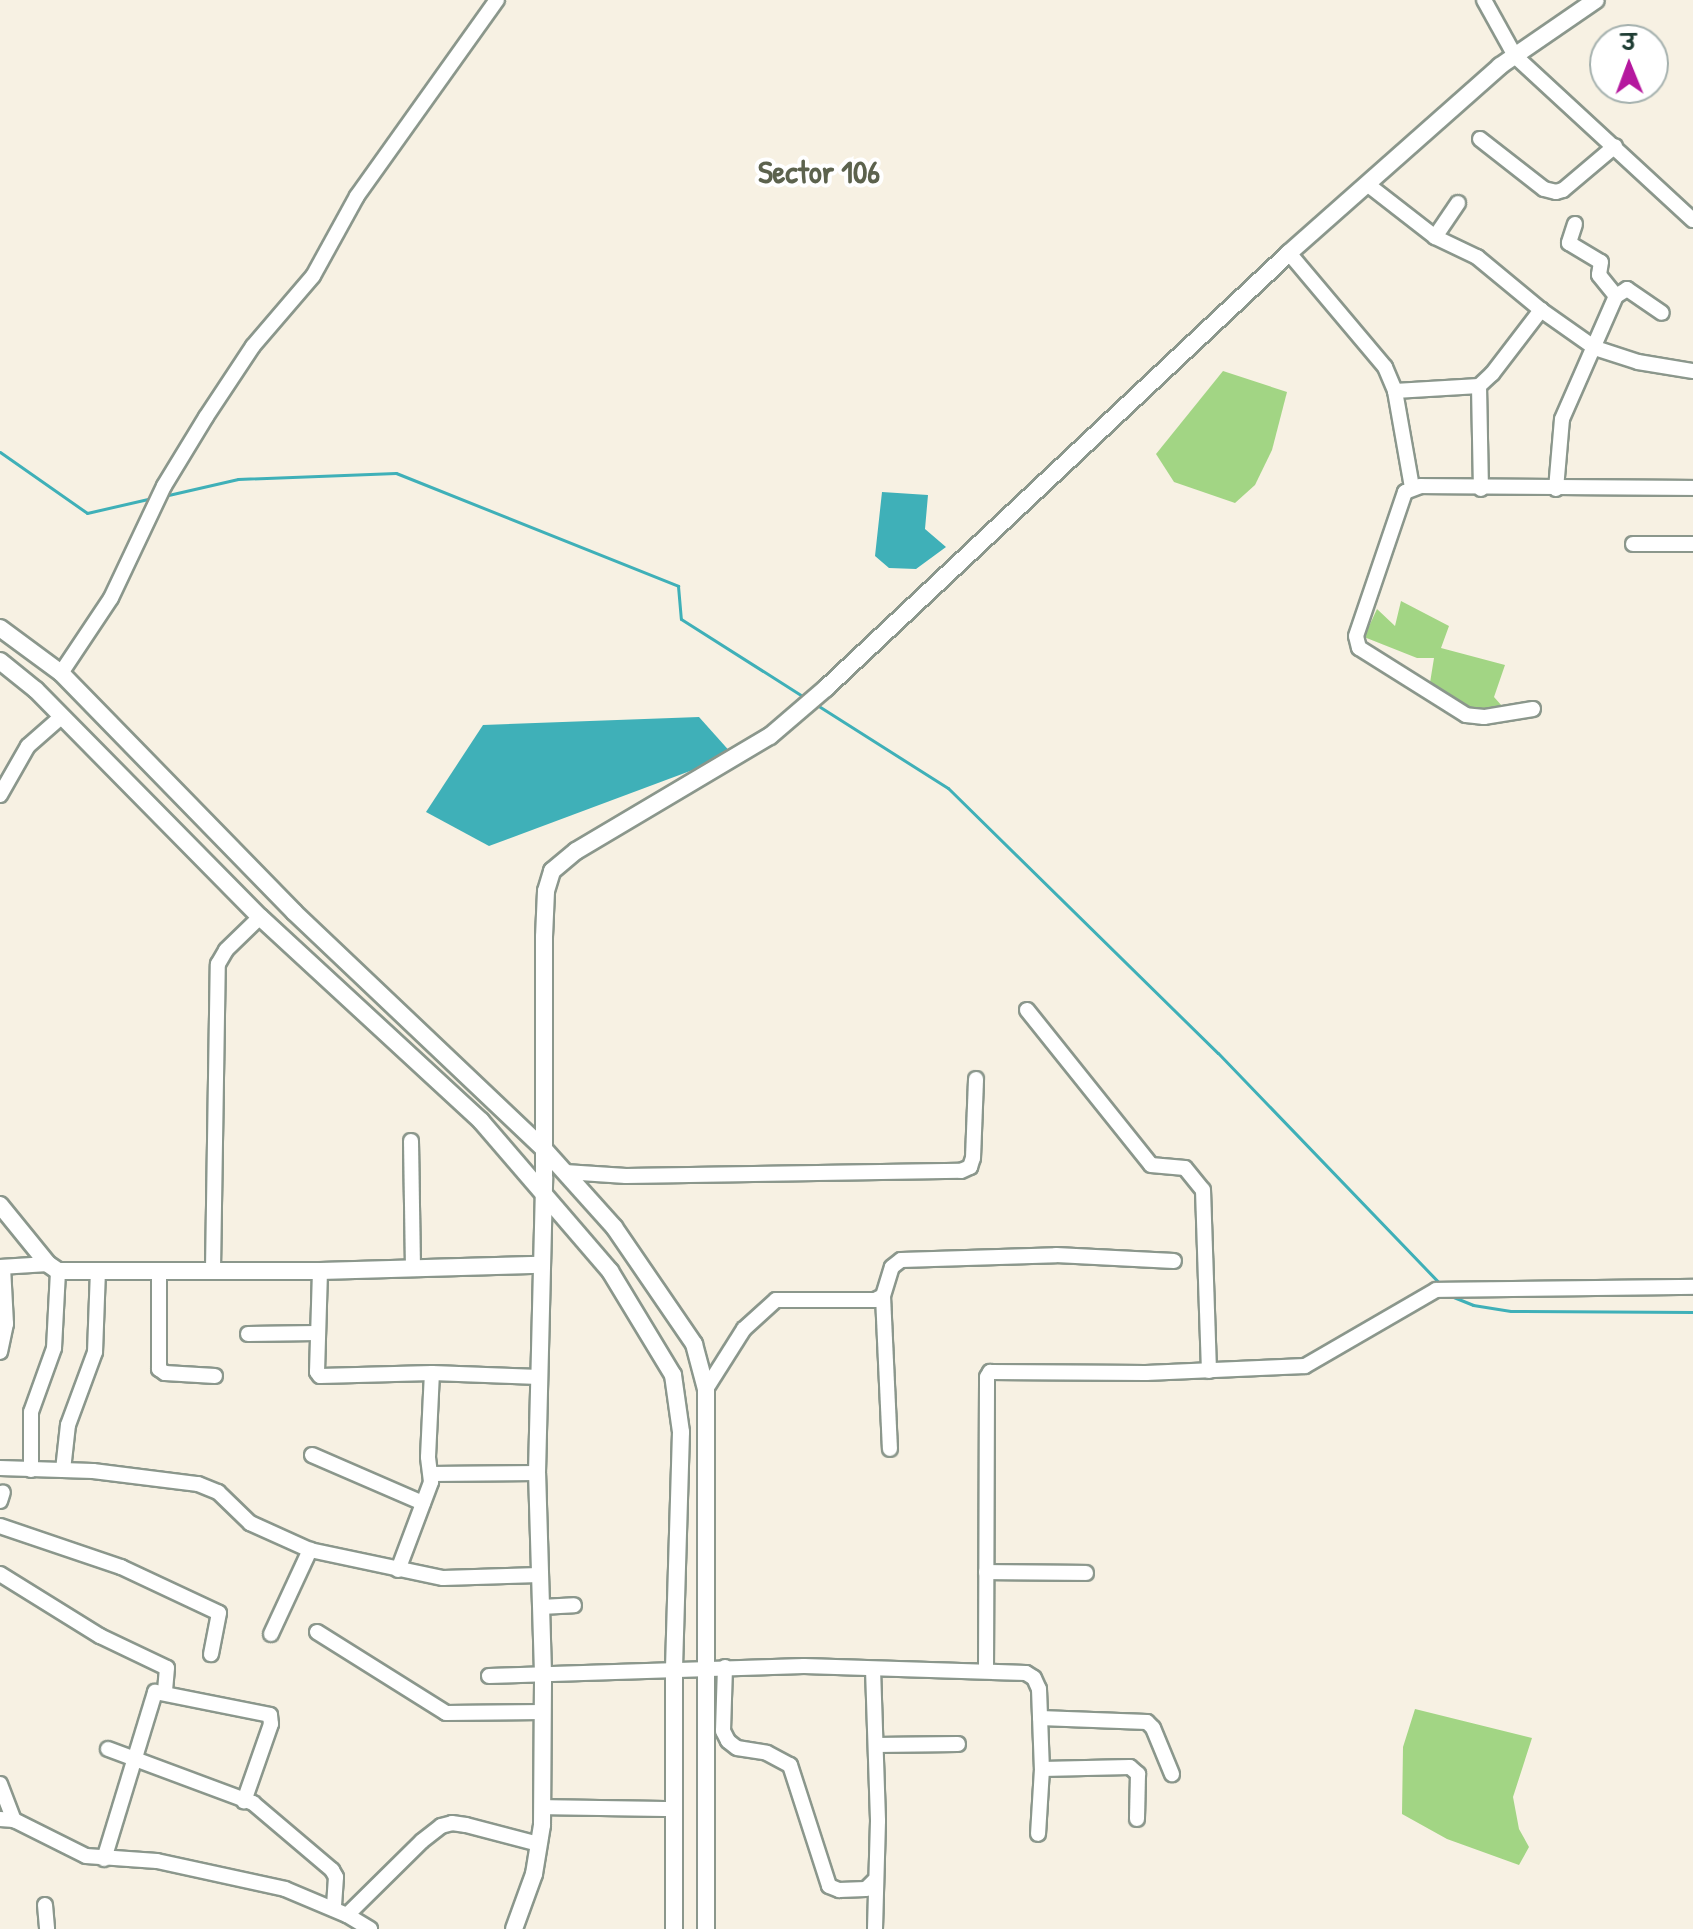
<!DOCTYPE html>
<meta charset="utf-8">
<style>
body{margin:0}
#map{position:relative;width:1693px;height:1929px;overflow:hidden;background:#f7f1e3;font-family:"Patrick Hand","Playpen Sans Deva",sans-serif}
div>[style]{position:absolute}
.green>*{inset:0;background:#a2d584}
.water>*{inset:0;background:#3fb0b8}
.stream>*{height:3px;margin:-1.5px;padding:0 1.5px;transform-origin:1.5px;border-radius:1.5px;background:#3fb0b8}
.roads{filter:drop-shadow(2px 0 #8b978c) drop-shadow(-2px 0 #8b978c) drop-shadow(0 2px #8b978c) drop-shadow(0 -2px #8b978c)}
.minor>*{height:14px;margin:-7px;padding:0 7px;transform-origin:7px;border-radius:7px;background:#fff}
.tertiary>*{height:16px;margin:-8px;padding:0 8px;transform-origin:8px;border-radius:8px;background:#fff}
span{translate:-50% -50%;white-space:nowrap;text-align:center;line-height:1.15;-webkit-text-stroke:8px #fff;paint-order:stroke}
.district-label{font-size:32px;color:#5c624d;font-weight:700}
.north{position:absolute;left:1589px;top:24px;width:80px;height:80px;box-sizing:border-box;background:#fff;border:2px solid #a5b1ae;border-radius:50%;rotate:359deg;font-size:22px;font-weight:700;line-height:32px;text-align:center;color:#1f3d34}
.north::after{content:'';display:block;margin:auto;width:28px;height:36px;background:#b5179e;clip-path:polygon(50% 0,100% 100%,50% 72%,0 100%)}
</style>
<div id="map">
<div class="green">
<i style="clip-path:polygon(1223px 371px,1287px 392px,1272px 450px,1255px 485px,1235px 503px,1174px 482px,1156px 454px)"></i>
<i style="clip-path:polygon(1401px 601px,1449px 626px,1441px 648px,1505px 665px,1494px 697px,1502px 706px,1478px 712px,1449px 703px,1429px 689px,1434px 658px,1417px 658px,1364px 637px,1377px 609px,1395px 626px)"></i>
<i style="clip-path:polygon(1415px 1709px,1532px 1738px,1513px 1797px,1519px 1829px,1529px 1847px,1519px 1865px,1447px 1839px,1402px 1814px,1403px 1747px)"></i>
</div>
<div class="water">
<i style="clip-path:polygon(882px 492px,928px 495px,925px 529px,946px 547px,916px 569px,889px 568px,875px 556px)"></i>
<i style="clip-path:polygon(699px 717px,733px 755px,489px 846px,426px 812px,483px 725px)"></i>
</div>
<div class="stream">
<i style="left:0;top:452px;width:106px;rotate:35deg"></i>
<i style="left:87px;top:513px;width:67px;rotate:-13deg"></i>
<i style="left:164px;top:496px;width:76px;rotate:-12.9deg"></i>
<i style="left:238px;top:479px;width:158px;rotate:-2.2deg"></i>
<i style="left:396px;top:473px;width:304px;rotate:21.8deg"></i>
<i style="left:678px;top:586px;width:33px;rotate:85deg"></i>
<i style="left:681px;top:619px;width:146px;rotate:32.4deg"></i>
<i style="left:817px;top:705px;width:155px;rotate:32.4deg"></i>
<i style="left:948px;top:788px;width:378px;rotate:44.5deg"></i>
<i style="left:1218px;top:1053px;width:319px;rotate:46.1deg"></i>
<i style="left:1451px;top:1296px;width:24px;rotate:22deg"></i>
<i style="left:1473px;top:1305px;width:38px;rotate:9deg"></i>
<i style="left:1511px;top:1311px;width:182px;rotate:0.3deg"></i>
</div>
<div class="roads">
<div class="minor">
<i style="left:1484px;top:0;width:64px;rotate:61deg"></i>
<i style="left:1515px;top:56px;width:242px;rotate:42.7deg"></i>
<i style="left:1480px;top:139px;width:81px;rotate:38deg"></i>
<i style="left:1544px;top:189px;width:12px;rotate:14deg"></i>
<i style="left:1556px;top:192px;width:7px;rotate:-16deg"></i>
<i style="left:1563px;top:190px;width:68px;rotate:-40.2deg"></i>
<i style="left:1367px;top:184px;width:86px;rotate:37.9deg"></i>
<i style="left:1435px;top:237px;width:47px;rotate:25.5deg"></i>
<i style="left:1477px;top:257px;width:83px;rotate:39.6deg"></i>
<i style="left:1541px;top:310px;width:66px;rotate:35.1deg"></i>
<i style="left:1595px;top:348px;width:45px;rotate:18deg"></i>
<i style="left:1638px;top:362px;width:56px;rotate:9.3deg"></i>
<i style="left:1575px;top:224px;width:20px;rotate:108deg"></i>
<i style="left:1569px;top:243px;width:37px;rotate:31deg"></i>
<i style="left:1601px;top:262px;width:13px;rotate:99deg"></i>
<i style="left:1599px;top:275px;width:27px;rotate:51deg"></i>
<i style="left:1435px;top:237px;width:41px;rotate:-55.9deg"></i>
<i style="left:1289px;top:253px;width:149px;rotate:49.9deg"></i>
<i style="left:1385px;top:367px;width:26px;rotate:67deg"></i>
<i style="left:1395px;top:391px;width:97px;rotate:80deg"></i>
<i style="left:1479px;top:386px;width:103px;rotate:88.9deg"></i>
<i style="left:1395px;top:391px;width:84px;rotate:-3.4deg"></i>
<i style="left:1479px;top:386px;width:18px;rotate:-43deg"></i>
<i style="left:1492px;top:374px;width:81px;rotate:-52.6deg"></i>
<i style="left:1556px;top:489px;width:70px;rotate:-85.1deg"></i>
<i style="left:1562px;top:419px;width:134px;rotate:-66.3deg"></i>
<i style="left:1616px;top:296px;width:13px;rotate:-32deg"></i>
<i style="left:1627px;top:289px;width:42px;rotate:34.4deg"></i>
<i style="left:1633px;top:544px;width:60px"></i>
<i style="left:61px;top:673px;width:90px;rotate:-56.3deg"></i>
<i style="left:111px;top:598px;width:124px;rotate:-64.7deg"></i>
<i style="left:164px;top:486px;width:81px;rotate:-58.7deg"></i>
<i style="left:206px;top:417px;width:85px;rotate:-56.5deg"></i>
<i style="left:253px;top:346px;width:92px;rotate:-49.4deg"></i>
<i style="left:313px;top:276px;width:91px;rotate:-61.2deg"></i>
<i style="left:357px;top:196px;width:241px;rotate:-54.5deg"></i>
<i style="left:1533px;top:709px;width:50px;rotate:170.7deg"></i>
<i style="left:1484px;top:717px;width:18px;rotate:-174deg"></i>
<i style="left:1466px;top:715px;width:126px;rotate:-147.9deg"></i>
<i style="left:1359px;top:648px;width:12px;rotate:-104deg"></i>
<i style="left:1356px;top:636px;width:152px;rotate:-71.2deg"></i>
<i style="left:1405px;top:492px;width:17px;rotate:-21deg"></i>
<i style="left:1421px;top:486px;width:272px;rotate:0.4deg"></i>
<i style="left:0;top:795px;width:56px;rotate:-60.3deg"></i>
<i style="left:28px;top:746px;width:44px;rotate:-41.3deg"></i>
<i style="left:1027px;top:1010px;width:198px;rotate:51.3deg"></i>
<i style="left:1151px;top:1165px;width:34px;rotate:5deg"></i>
<i style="left:1185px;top:1168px;width:28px;rotate:51deg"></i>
<i style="left:1203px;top:1190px;width:181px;rotate:88.1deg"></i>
<i style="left:411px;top:1141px;width:127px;rotate:89.1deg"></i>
<i style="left:565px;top:1172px;width:61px;rotate:3.8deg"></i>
<i style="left:626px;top:1176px;width:335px;rotate:-0.9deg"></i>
<i style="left:961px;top:1171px;width:10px;rotate:-24deg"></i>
<i style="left:970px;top:1167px;width:9px;rotate:-72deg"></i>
<i style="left:973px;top:1158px;width:79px;rotate:-87.8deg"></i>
<i style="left:0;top:1267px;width:48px;rotate:-3.6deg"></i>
<i style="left:213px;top:1269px;width:305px;rotate:-89.1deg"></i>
<i style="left:218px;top:964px;width:16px;rotate:-60deg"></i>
<i style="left:226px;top:950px;width:47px;rotate:-44.1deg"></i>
<i style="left:159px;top:1271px;width:98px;rotate:90deg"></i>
<i style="left:159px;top:1369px;width:7px;rotate:34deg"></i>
<i style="left:165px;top:1373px;width:50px;rotate:3.4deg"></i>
<i style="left:320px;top:1271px;width:101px;rotate:91.7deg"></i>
<i style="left:317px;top:1372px;width:5px;rotate:53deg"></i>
<i style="left:320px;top:1376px;width:112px;rotate:-1.5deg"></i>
<i style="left:432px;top:1373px;width:107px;rotate:2.1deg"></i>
<i style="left:883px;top:1296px;width:153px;rotate:87.4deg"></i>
<i style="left:248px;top:1334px;width:69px;rotate:-0.8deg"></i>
<i style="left:0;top:1352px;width:29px;rotate:-78deg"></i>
<i style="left:6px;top:1324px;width:57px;rotate:-93deg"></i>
<i style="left:706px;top:1389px;width:71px;rotate:-57.7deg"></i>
<i style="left:744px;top:1329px;width:43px;rotate:-42.2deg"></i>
<i style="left:776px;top:1300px;width:99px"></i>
<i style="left:875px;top:1300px;width:9px;rotate:-27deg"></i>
<i style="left:883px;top:1296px;width:30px;rotate:-73deg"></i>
<i style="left:892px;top:1267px;width:11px;rotate:-38deg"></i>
<i style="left:901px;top:1260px;width:155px;rotate:-1.8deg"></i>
<i style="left:1056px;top:1255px;width:118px;rotate:2.9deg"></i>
<i style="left:312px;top:1455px;width:121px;rotate:23.4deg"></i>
<i style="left:0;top:1468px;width:93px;rotate:1.8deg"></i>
<i style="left:93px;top:1471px;width:106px;rotate:7.1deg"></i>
<i style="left:198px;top:1484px;width:22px;rotate:22deg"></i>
<i style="left:218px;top:1492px;width:45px;rotate:44.1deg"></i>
<i style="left:250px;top:1523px;width:66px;rotate:24.2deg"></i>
<i style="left:310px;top:1550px;width:136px;rotate:11.9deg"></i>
<i style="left:443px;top:1578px;width:96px;rotate:-1.8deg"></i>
<i style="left:31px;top:1470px;width:58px;rotate:-90deg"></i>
<i style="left:31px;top:1412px;width:68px;rotate:-70.2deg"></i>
<i style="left:54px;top:1348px;width:77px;rotate:-87deg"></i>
<i style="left:63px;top:1470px;width:45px;rotate:-83.7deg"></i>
<i style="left:68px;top:1425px;width:78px;rotate:-69.7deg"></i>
<i style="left:95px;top:1352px;width:81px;rotate:-87.9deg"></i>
<i style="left:431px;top:1474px;width:106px;rotate:-0.5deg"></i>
<i style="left:0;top:1501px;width:9px;rotate:-72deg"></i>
<i style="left:0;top:1526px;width:128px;rotate:18.7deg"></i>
<i style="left:121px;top:1567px;width:108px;rotate:25.1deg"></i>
<i style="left:219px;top:1613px;width:42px;rotate:101deg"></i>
<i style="left:398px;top:1570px;width:94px;rotate:-69.4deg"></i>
<i style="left:431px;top:1482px;width:25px;rotate:-97deg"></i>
<i style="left:428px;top:1457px;width:84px;rotate:-87.3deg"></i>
<i style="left:986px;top:1572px;width:100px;rotate:0.6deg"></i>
<i style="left:0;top:1574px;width:118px;rotate:31.8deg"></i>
<i style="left:100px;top:1636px;width:74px;rotate:25.5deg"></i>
<i style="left:167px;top:1668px;width:25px;rotate:95deg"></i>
<i style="left:541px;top:1607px;width:33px;rotate:-3deg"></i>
<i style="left:317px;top:1632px;width:152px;rotate:32.1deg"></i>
<i style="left:446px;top:1713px;width:97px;rotate:-0.6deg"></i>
<i style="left:271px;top:1634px;width:93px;rotate:-65.1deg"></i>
<i style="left:725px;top:1667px;width:64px;rotate:91.8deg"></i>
<i style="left:723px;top:1731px;width:11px;rotate:63deg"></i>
<i style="left:728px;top:1741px;width:11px;rotate:38deg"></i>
<i style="left:737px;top:1748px;width:30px;rotate:9deg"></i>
<i style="left:767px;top:1753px;width:26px;rotate:28deg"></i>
<i style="left:790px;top:1765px;width:127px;rotate:72.1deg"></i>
<i style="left:829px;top:1886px;width:11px;rotate:22deg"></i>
<i style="left:839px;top:1890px;width:27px;rotate:-2deg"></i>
<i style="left:866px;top:1889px;width:11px;rotate:-45deg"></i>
<i style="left:873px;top:1669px;width:152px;rotate:88.1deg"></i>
<i style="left:878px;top:1821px;width:108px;rotate:91.6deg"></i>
<i style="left:986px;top:1671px;width:294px;rotate:-89.8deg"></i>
<i style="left:987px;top:1377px;width:6px;rotate:-59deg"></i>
<i style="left:990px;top:1372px;width:156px;rotate:0.4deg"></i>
<i style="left:1146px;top:1373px;width:159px;rotate:-2.5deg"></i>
<i style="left:1305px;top:1366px;width:151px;rotate:-30.1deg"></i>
<i style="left:1436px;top:1290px;width:257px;rotate:-0.7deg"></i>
<i style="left:489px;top:1676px;width:315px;rotate:-1.8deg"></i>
<i style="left:804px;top:1666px;width:222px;rotate:1.8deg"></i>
<i style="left:1026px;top:1673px;width:9px;rotate:32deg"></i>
<i style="left:1034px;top:1678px;width:12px;rotate:66deg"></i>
<i style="left:1039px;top:1689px;width:80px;rotate:87.9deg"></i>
<i style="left:1042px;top:1769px;width:65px;rotate:93.5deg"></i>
<i style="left:1040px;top:1718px;width:107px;rotate:2.1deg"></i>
<i style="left:1147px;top:1722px;width:8px;rotate:45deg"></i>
<i style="left:1153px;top:1728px;width:50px;rotate:67.6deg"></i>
<i style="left:876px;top:1745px;width:82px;rotate:-0.7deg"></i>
<i style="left:108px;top:1749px;width:155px;rotate:20.4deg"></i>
<i style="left:253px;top:1803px;width:104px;rotate:40.3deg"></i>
<i style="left:332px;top:1870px;width:8px;rotate:60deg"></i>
<i style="left:336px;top:1877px;width:32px;rotate:94deg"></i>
<i style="left:1042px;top:1769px;width:88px;rotate:-1.3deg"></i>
<i style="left:1130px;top:1767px;width:11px;rotate:41deg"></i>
<i style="left:1138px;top:1774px;width:45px;rotate:91.3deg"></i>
<i style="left:0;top:1784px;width:39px;rotate:69deg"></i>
<i style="left:542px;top:1807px;width:132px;rotate:0.9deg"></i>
<i style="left:0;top:1819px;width:14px;rotate:4deg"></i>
<i style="left:14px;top:1820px;width:80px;rotate:26.6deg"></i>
<i style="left:86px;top:1856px;width:71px;rotate:4deg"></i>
<i style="left:157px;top:1861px;width:131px;rotate:12.3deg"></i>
<i style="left:285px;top:1889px;width:67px;rotate:22.8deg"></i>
<i style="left:347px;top:1915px;width:27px;rotate:31deg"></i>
<i style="left:104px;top:1859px;width:175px;rotate:-73deg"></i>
<i style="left:155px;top:1692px;width:117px;rotate:11.3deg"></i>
<i style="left:270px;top:1715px;width:9px;rotate:84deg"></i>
<i style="left:271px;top:1724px;width:82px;rotate:109.3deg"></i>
<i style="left:45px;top:1905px;width:24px;rotate:85deg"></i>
<i style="left:347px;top:1915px;width:105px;rotate:-44.6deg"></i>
<i style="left:422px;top:1841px;width:24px;rotate:-38deg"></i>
<i style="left:441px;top:1826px;width:11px;rotate:-15deg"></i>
<i style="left:452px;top:1823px;width:14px;rotate:8deg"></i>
<i style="left:466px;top:1825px;width:75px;rotate:14.6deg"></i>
</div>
<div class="tertiary">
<i style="left:0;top:628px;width:76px;rotate:36.4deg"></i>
<i style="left:61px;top:673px;width:334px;rotate:45.7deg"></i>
<i style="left:294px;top:912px;width:344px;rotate:43.5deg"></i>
<i style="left:544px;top:1149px;width:105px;rotate:48.1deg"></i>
<i style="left:614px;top:1227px;width:142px;rotate:55.6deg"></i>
<i style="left:694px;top:1344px;width:47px;rotate:75.1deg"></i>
<i style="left:706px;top:1389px;width:540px;rotate:90deg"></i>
<i style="left:0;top:661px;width:46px;rotate:38.9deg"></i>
<i style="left:36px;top:690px;width:319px;rotate:45.4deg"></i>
<i style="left:260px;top:917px;width:301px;rotate:42.7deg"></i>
<i style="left:481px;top:1121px;width:198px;rotate:49.3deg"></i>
<i style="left:610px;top:1271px;width:122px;rotate:58.8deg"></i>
<i style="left:673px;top:1375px;width:58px;rotate:82deg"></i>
<i style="left:681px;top:1432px;width:235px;rotate:91.7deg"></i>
<i style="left:674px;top:1667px;width:262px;rotate:90deg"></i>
<i style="left:0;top:1205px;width:76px;rotate:50.9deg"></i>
<i style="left:48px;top:1264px;width:12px;rotate:35deg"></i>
<i style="left:58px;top:1271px;width:262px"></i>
<i style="left:320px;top:1271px;width:220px;rotate:-1.6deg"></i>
<i style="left:514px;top:1929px;width:59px;rotate:-70deg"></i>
<i style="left:534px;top:1874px;width:50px;rotate:-80.7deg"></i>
<i style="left:542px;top:1825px;width:152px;rotate:-89.6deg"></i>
<i style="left:543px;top:1673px;width:200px;rotate:-91.7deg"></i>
<i style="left:537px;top:1473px;width:296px;rotate:-88.6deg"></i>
<i style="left:544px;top:1177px;width:240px;rotate:-90deg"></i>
<i style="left:544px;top:937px;width:46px;rotate:-87.5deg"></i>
<i style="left:546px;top:891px;width:21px;rotate:-73deg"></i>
<i style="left:552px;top:871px;width:31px;rotate:-40deg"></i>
<i style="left:576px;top:851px;width:226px;rotate:-30.7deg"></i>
<i style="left:770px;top:736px;width:74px;rotate:-40.6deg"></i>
<i style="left:826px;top:688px;width:635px;rotate:-43.21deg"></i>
<i style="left:1289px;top:253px;width:282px;rotate:-41.5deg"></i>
<i style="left:1500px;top:66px;width:116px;rotate:-34.5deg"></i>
</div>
</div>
<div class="district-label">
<span style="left:819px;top:172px">Sector 106</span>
</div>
<div class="north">उ</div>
</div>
